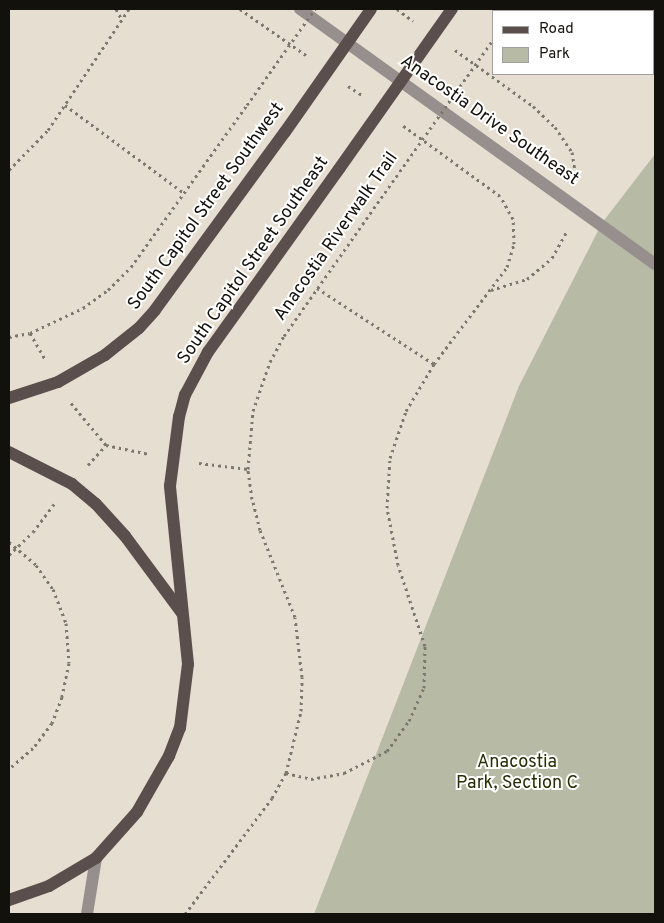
<!DOCTYPE html>
<style>
body{margin:0}
#map{position:relative;width:664px;height:923px;overflow:hidden;background:#e6ded1;font-family:Overpass,sans-serif}
div>[style]{position:absolute}
.green>*{inset:0;background:#b7bba6}
.path>*{height:3px;margin-top:-1.5px;transform-origin:0;background:repeating-linear-gradient(90deg,#7d786f 0 2.5px,transparent 0 6.5px)}
.minor>*{height:12px;margin:-6px;padding:0 6px;transform-origin:6px;border-radius:6px;background:#978f8e}
.major>*{height:12px;margin:-6px;padding:0 6px;transform-origin:6px;border-radius:6px;background:#5b4f4d}
.path-bridge>*{height:3px;margin-top:-1.5px;transform-origin:0;background:repeating-linear-gradient(90deg,#7d786f 0 2.5px,transparent 0 6.5px)}
.major-bridge>*{height:12px;margin:-6px;padding:0 6px;transform-origin:6px;border-radius:6px;background:#5b4f4d}
span{translate:-50% -50%;white-space:nowrap;text-align:center;line-height:1.15;-webkit-text-stroke:4px #fff;paint-order:stroke}
.street-label{font-size:18px;color:#13110c}
.park-label{font-size:18px;color:#282d05}
.frame{position:absolute;inset:0;border:10px solid #13110c;pointer-events:none}
.legend{position:absolute;left:492px;top:10px;width:162px;height:65px;box-sizing:border-box;background:#fff;border:1px solid #a1a09e;margin:0;padding:6px 9px;list-style:none;font-size:15px;color:#13110c}
.legend li{display:flex;align-items:center;gap:10px;height:25px}
.legend b{width:25px;border:1px solid #a1a09e}
</style>
<div id="map">
<div class="green">
<i style="clip-path:polygon(655px 154px,655px 914px,314px 914px,519px 386px,602px 223px)"></i>
</div>
<div class="path">
<i style="left:116px;top:9px;width:10px;rotate:61deg"></i>
<i style="left:240px;top:9px;width:82px;rotate:35deg"></i>
<i style="left:397px;top:9px;width:20px;rotate:37deg"></i>
<i style="left:513px;top:11px;width:3px;rotate:-45deg"></i>
<i style="left:455px;top:50px;width:96px;rotate:35.7deg"></i>
<i style="left:533px;top:106px;width:30px;rotate:44deg"></i>
<i style="left:555px;top:127px;width:30px;rotate:56deg"></i>
<i style="left:572px;top:152px;width:24px;rotate:81deg"></i>
<i style="left:348px;top:86px;width:17px;rotate:33deg"></i>
<i style="left:65px;top:105px;width:148px;rotate:36.5deg"></i>
<i style="left:9px;top:170px;width:56px;rotate:-45.7deg"></i>
<i style="left:48px;top:130px;width:146px;rotate:-56.2deg"></i>
<i style="left:317px;top:288px;width:140px;rotate:33deg"></i>
<i style="left:491px;top:290px;width:38px;rotate:-17deg"></i>
<i style="left:527px;top:279px;width:33px;rotate:-40deg"></i>
<i style="left:552px;top:258px;width:31px;rotate:-61deg"></i>
<i style="left:30px;top:333px;width:30px;rotate:60deg"></i>
<i style="left:9px;top:337px;width:21px;rotate:-11deg"></i>
<i style="left:30px;top:333px;width:59px;rotate:-25.3deg"></i>
<i style="left:83px;top:308px;width:31px;rotate:-36deg"></i>
<i style="left:108px;top:290px;width:33px;rotate:-45deg"></i>
<i style="left:131px;top:267px;width:199px;rotate:-54.4deg"></i>
<i style="left:71px;top:403px;width:55px;rotate:50.2deg"></i>
<i style="left:106px;top:445px;width:44px;rotate:11.8deg"></i>
<i style="left:199px;top:463px;width:49px;rotate:7deg"></i>
<i style="left:88px;top:465px;width:27px;rotate:-48deg"></i>
<i style="left:9px;top:542px;width:35px;rotate:40deg"></i>
<i style="left:36px;top:565px;width:29px;rotate:55deg"></i>
<i style="left:53px;top:589px;width:36px;rotate:69deg"></i>
<i style="left:66px;top:623px;width:40px;rotate:85.7deg"></i>
<i style="left:69px;top:663px;width:35px;rotate:102deg"></i>
<i style="left:62px;top:697px;width:28px;rotate:111deg"></i>
<i style="left:52px;top:723px;width:31px;rotate:127deg"></i>
<i style="left:33px;top:748px;width:32px;rotate:139deg"></i>
<i style="left:9px;top:555px;width:33px;rotate:-44deg"></i>
<i style="left:33px;top:532px;width:36px;rotate:-53deg"></i>
<i style="left:286px;top:773px;width:26px;rotate:13deg"></i>
<i style="left:311px;top:779px;width:34px;rotate:-10deg"></i>
<i style="left:344px;top:773px;width:48px;rotate:-27.1deg"></i>
<i style="left:387px;top:751px;width:37px;rotate:-54deg"></i>
<i style="left:409px;top:721px;width:36px;rotate:-66deg"></i>
<i style="left:424px;top:688px;width:42px;rotate:-88.6deg"></i>
<i style="left:425px;top:646px;width:85px;rotate:-108.4deg"></i>
<i style="left:398px;top:565px;width:58px;rotate:-100.9deg"></i>
<i style="left:387px;top:508px;width:50px;rotate:-86.6deg"></i>
<i style="left:390px;top:458px;width:50px;rotate:-71.2deg"></i>
<i style="left:406px;top:411px;width:55px;rotate:-59.2deg"></i>
<i style="left:434px;top:364px;width:121px;rotate:-53deg"></i>
<i style="left:507px;top:267px;width:24px;rotate:-73deg"></i>
<i style="left:514px;top:244px;width:25px;rotate:-92deg"></i>
<i style="left:513px;top:219px;width:26px;rotate:-119deg"></i>
<i style="left:500px;top:196px;width:122px;rotate:-144deg"></i>
<i style="left:185px;top:914px;width:145px;rotate:-53.1deg"></i>
<i style="left:272px;top:798px;width:29px;rotate:-61deg"></i>
<i style="left:286px;top:773px;width:64px;rotate:-76.4deg"></i>
<i style="left:301px;top:711px;width:34px;rotate:-88deg"></i>
<i style="left:302px;top:677px;width:60px;rotate:-96.7deg"></i>
<i style="left:295px;top:617px;width:94px;rotate:-111.9deg"></i>
<i style="left:260px;top:530px;width:32px;rotate:-104deg"></i>
<i style="left:252px;top:499px;width:30px;rotate:-98deg"></i>
<i style="left:248px;top:469px;width:58px;rotate:-85.1deg"></i>
<i style="left:253px;top:411px;width:52px;rotate:-70.9deg"></i>
<i style="left:270px;top:362px;width:30px;rotate:-62deg"></i>
<i style="left:284px;top:336px;width:169px;rotate:-54.9deg"></i>
</div>
<div class="minor">
<i style="left:300px;top:9px;width:437px;rotate:35.7deg"></i>
<i style="left:87px;top:914px;width:57px;rotate:-80.9deg"></i>
</div>
<div class="major">
<i style="left:9px;top:398px;width:52px;rotate:-18.1deg"></i>
<i style="left:58px;top:382px;width:54px;rotate:-29.9deg"></i>
<i style="left:105px;top:355px;width:43px;rotate:-38.5deg"></i>
<i style="left:139px;top:328px;width:24px;rotate:-48deg"></i>
<i style="left:155px;top:310px;width:220px;rotate:-53.9deg"></i>
<i style="left:9px;top:452px;width:71px;rotate:26.9deg"></i>
<i style="left:72px;top:484px;width:31px;rotate:40deg"></i>
<i style="left:96px;top:504px;width:43px;rotate:47.8deg"></i>
<i style="left:125px;top:536px;width:96px;rotate:53.5deg"></i>
<i style="left:9px;top:900px;width:42px;rotate:-19.3deg"></i>
<i style="left:49px;top:886px;width:55px;rotate:-30.8deg"></i>
<i style="left:96px;top:858px;width:62px;rotate:-48.3deg"></i>
<i style="left:137px;top:812px;width:64px;rotate:-60.3deg"></i>
<i style="left:169px;top:756px;width:30px;rotate:-69deg"></i>
<i style="left:180px;top:728px;width:64px;rotate:-82.9deg"></i>
<i style="left:188px;top:664px;width:179px;rotate:-95.8deg"></i>
<i style="left:170px;top:486px;width:70px;rotate:-82.6deg"></i>
<i style="left:179px;top:417px;width:23px;rotate:-75deg"></i>
<i style="left:185px;top:395px;width:49px;rotate:-61.9deg"></i>
<i style="left:208px;top:352px;width:225px;rotate:-54.4deg"></i>
</div>
<div class="path-bridge">
<i style="left:247px;top:105px;width:118px;rotate:-54.7deg"></i>
<i style="left:381px;top:198px;width:194px;rotate:-54.7deg"></i>
</div>
<div class="major-bridge">
<i style="left:285px;top:132px;width:150px;rotate:-55deg"></i>
<i style="left:339px;top:169px;width:196px;rotate:-54.8deg"></i>
</div>
<div class="street-label">
<span style="left:489px;top:121px;rotate:35deg">Anacostia Drive Southeast</span>
<span style="left:207px;top:207px;rotate:-54deg">South Capitol Street Southwest</span>
<span style="left:337px;top:237px;rotate:-55deg">Anacostia Riverwalk Trail</span>
<span style="left:254px;top:261px;rotate:-55deg">South Capitol Street Southeast</span>
</div>
<div class="park-label">
<span style="left:517px;top:774px">Anacostia<br>Park, Section C</span>
</div>
<div class="frame"></div>
<ul class="legend">
<li><b style="height:6px;background:#5b4f4d"></b>Road</li>
<li><b style="height:14px;background:#b7bba6"></b>Park</li>
</ul>
</div>
